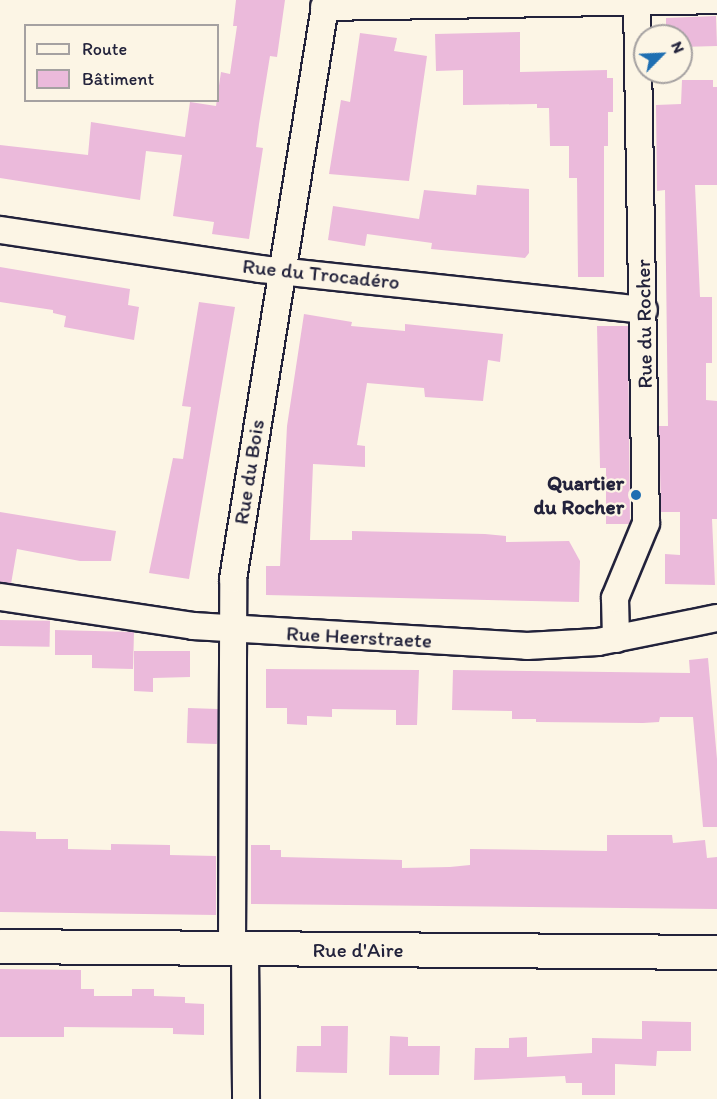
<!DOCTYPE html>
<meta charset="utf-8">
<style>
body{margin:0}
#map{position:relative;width:717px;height:1099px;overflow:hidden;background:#fcf5e5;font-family:Itim,sans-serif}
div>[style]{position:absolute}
.building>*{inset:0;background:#ebbadb;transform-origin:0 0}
.roads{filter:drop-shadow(2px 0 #22223b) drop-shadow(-2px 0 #22223b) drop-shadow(0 2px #22223b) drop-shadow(0 -2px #22223b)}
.minor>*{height:26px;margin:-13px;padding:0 13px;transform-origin:13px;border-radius:13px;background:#fcf5e5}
.secondary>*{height:33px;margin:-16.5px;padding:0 16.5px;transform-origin:16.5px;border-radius:16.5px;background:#fcf5e5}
.dots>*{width:16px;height:16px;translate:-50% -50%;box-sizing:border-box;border:3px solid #fcf5e5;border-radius:50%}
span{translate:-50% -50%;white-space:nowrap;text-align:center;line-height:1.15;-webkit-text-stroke:4.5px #fcf5e5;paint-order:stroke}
.street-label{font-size:21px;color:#22223b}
.poi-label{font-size:21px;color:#22223b;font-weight:700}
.right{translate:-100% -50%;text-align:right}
.legend{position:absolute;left:24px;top:24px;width:195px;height:78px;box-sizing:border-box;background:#fcf5e5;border:2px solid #a5a1a1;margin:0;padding:8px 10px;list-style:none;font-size:18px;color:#22223b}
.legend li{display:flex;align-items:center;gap:12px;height:30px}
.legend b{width:30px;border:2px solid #a5a1a1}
.north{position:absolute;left:633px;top:24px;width:60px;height:60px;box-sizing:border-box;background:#fcf5e5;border:2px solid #a5a1a1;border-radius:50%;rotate:66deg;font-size:16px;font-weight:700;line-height:24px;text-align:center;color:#22223b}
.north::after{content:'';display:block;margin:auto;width:21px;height:27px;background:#1f6fb2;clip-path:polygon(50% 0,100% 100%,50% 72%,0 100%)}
</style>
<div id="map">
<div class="building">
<i style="clip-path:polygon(236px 0,285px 0,277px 57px,270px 56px,259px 124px,256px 147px,263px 148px,249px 239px,212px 234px,214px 222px,173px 216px,182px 155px,146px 151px,140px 200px,0 178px,0 145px,88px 155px,91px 122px,185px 137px,190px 102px,216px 106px,221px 72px,230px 74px,237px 26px,233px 26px)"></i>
<i style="clip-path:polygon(716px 16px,717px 46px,681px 47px,681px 36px,666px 36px,666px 18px)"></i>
<i style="clip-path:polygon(520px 32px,520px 72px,607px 70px,607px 78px,613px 78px,613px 112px,608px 112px,608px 146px,604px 146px,604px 277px,578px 277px,577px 178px,569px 178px,569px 146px,550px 146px,549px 108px,537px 108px,537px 104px,463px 105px,463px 70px,436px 71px,435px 34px)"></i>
<i style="clip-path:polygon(360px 33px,397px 38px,394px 51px,427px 56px,409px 181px,329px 174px,341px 100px,350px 102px)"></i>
<i style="clip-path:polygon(682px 80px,713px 80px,713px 87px,717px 87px,717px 185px,695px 185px,700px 297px,712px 297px,712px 363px,706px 363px,706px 400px,717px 401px,717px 519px,712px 519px,715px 585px,665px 584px,665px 554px,680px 555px,680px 512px,661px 512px,659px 426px,668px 426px,665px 190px,657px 191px,656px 105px,681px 104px)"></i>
<i style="clip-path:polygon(477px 185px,529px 189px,529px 253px,525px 258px,431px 249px,432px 243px,367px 234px,365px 246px,328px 240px,333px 206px,419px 219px,424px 190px,476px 195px)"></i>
<i style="clip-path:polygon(0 267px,130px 289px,128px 305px,139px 307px,134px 340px,64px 327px,66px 316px,53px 313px,53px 310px,0 302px)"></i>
<i style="clip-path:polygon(199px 302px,235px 307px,189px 579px,149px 573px,173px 458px,183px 459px,191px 407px,182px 406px)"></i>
<i style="clip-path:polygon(304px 314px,352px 322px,351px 326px,405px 331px,405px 324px,503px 334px,500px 362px,488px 360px,483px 401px,425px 397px,424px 388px,367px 383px,357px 445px,365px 446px,365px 467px,313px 464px,310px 540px,352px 540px,352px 531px,485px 534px,506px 536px,506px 542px,569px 541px,580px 561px,579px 602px,266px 595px,266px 566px,280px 566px,287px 426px)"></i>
<i style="clip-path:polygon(597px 326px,628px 326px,630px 524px,606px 524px,606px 468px,600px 468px)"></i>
<i style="clip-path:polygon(0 512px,116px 531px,111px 561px,80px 561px,17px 549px,11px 584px,0 582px)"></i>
<i style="left:0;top:620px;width:50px;height:26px;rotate:1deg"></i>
<i style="clip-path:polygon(55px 630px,134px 632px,133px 669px,92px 668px,92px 655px,55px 655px)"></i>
<i style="clip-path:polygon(134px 651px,190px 651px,190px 677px,153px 678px,153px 692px,134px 691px)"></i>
<i style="clip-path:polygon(708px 658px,717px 759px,717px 827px,703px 827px,693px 717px,660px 717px,659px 722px,643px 723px,536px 722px,536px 719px,512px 719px,512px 711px,452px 710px,453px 670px,690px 673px,689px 660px)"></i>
<i style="clip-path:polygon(266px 669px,419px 670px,417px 725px,396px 725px,396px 710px,332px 709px,332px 717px,307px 716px,307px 725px,287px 724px,287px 708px,266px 708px)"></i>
<i style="left:188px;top:708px;width:30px;height:35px;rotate:2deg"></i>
<i style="clip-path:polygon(0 831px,36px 832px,36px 839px,68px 839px,68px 849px,111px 850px,111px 844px,170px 845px,170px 855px,216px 856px,216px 915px,0 912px)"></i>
<i style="clip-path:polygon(607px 835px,672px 835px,673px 843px,705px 840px,707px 858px,717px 857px,717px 909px,251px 904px,251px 845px,270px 845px,270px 850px,281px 850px,281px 857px,402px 860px,402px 868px,450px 867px,470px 865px,470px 849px,607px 851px)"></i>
<i style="clip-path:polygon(0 969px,81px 970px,81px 989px,94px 989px,94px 996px,132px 996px,132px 989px,154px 989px,154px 996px,185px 997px,185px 1003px,204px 1004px,204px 1035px,173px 1034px,173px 1028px,64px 1027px,64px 1037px,0 1037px)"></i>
<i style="clip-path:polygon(642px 1021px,691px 1022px,691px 1051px,657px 1051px,656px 1066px,615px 1064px,615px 1095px,582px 1095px,582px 1083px,566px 1083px,565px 1076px,474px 1080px,475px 1048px,509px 1048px,509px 1038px,527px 1037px,527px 1057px,592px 1053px,592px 1038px,642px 1039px)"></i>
<i style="clip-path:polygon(321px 1026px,348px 1026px,347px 1073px,296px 1072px,297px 1046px,321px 1046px)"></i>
<i style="clip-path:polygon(390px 1036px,408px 1037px,408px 1046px,440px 1046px,439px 1075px,389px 1075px)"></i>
</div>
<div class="roads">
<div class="minor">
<i style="left:324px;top:7px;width:393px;rotate:-1deg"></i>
<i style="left:0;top:230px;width:263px;rotate:8.5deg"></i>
<i style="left:260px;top:269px;width:386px;rotate:6.1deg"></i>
<i style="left:0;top:597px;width:195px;rotate:8.5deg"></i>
<i style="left:193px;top:626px;width:335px;rotate:3.4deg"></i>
<i style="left:527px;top:646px;width:71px;rotate:-3.2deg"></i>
<i style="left:598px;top:642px;width:121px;rotate:-11.4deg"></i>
<i style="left:616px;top:639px;width:41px;rotate:-91.4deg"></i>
<i style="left:615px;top:598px;width:81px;rotate:-67.5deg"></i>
<i style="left:646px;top:523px;width:521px;rotate:-90.99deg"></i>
<i style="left:232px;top:949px;width:370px;rotate:-89.8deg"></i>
<i style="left:233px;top:579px;width:586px;rotate:-80.87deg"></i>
<i style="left:245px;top:949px;width:150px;rotate:89.6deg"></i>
</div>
<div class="secondary">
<i style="left:0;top:946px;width:717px;rotate:0.48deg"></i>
</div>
</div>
<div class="dots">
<i style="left:636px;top:495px;background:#1f6fb2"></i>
</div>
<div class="street-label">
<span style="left:321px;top:274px;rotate:6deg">Rue du Trocadéro</span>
<span style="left:644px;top:324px;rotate:-91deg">Rue du Rocher</span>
<span style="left:249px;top:472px;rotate:-81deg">Rue du Bois</span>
<span style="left:359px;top:637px;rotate:3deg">Rue Heerstraete</span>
<span style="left:358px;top:950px">Rue d'Aire</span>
</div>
<div class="poi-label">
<span class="right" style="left:624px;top:495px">Quartier<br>du Rocher</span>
</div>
<ul class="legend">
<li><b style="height:8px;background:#fcf5e5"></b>Route</li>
<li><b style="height:16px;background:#ebbadb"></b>Bâtiment</li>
</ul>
<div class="north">N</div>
</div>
